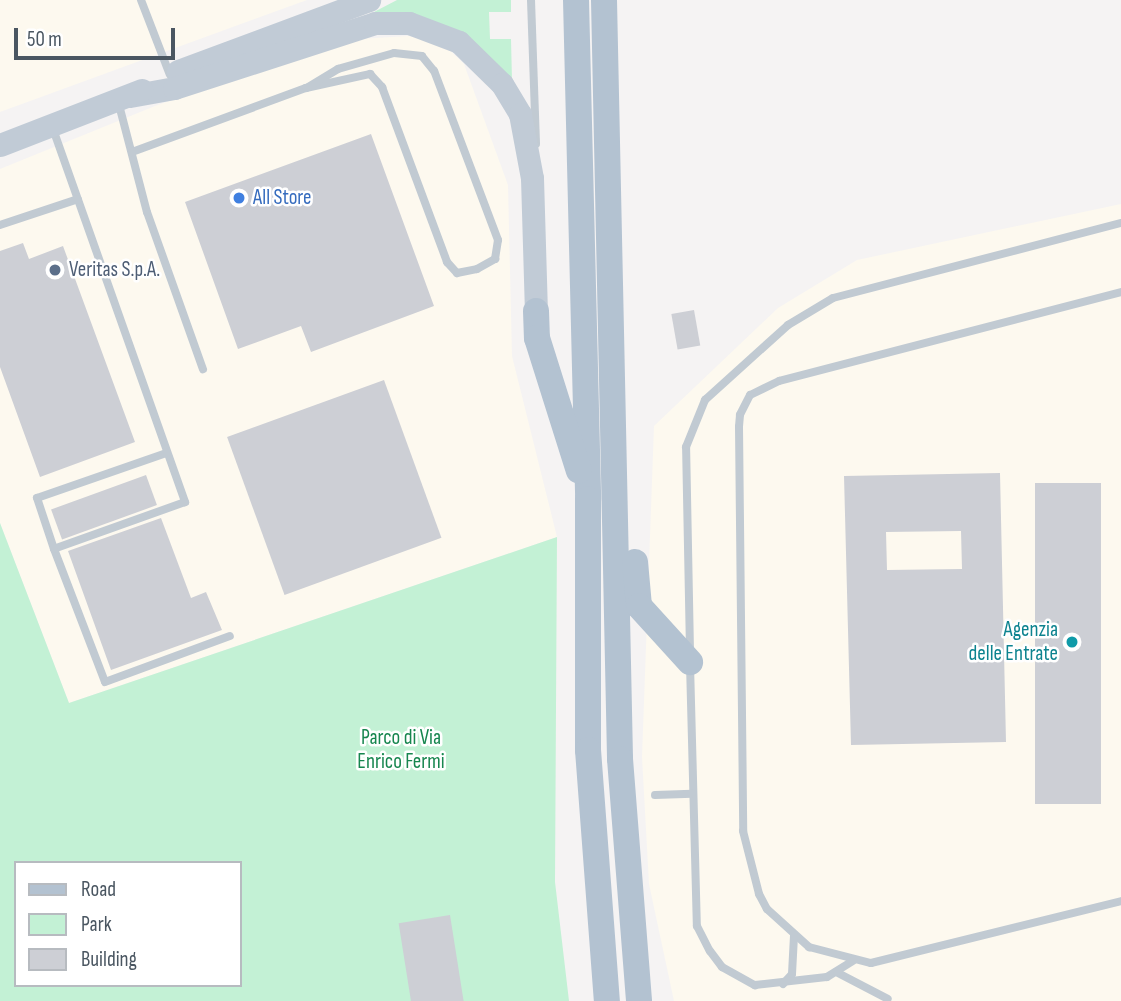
<!DOCTYPE html>
<style>
body{margin:0}
#map{position:relative;width:1121px;height:1001px;overflow:hidden;background:#f5f3f3;font-family:"Sofia Sans Condensed",sans-serif}
div>[style]{position:absolute}
.commercial>*{inset:0;background:#fdf9ef}
.green>*{inset:0;background:#c3f1d5}
.building>*{inset:0;background:#cdcfd5;transform-origin:0 0}
.lane>*{height:8px;margin:-4px;padding:0 4px;transform-origin:4px;border-radius:4px;background:#c1cad2}
.secondary>*{height:23px;margin:-11.5px;padding:0 11.5px;transform-origin:11.5px;border-radius:11.5px;background:#c1cbd6}
.primary>*{height:26px;margin:-13px;padding:0 13px;transform-origin:13px;border-radius:13px;background:#b3c2d1}
.dots>*{width:19px;height:19px;translate:-50% -50%;box-sizing:border-box;border:4px solid #fff;border-radius:50%}
span{translate:-50% -50%;white-space:nowrap;text-align:center;line-height:1.15;-webkit-text-stroke:5px #fff;paint-order:stroke}
.shop-label{font-size:21px;color:#366cbe}
.left{translate:0 -50%;text-align:left}
.service-label{font-size:21px;color:#4e5e75}
.culture-label{font-size:21px;color:#0d838f}
.right{translate:-100% -50%;text-align:right}
.park-label{font-size:21px;color:#17864f}
.legend{position:absolute;left:14px;top:861px;width:228px;height:126px;box-sizing:border-box;background:#fff;border:2px solid #b7bbc0;margin:0;padding:9px 12px;list-style:none;font-size:21px;color:#4a5661}
.legend li{display:flex;align-items:center;gap:14px;height:35px}
.legend b{width:35px;border:2px solid #b7bbc0}
.scale{position:absolute;left:14px;top:28px;width:161px;height:32px;box-sizing:border-box;border:4px solid #4a5661;border-top:0;padding-left:9px;font-size:21px;line-height:24px;white-space:nowrap;color:#4a5661;-webkit-text-stroke:5px #fff;paint-order:stroke}
</style>
<div id="map">
<div class="commercial">
<i style="clip-path:polygon(0 0,307px 0,0 112px)"></i>
<i style="clip-path:polygon(409px 36px,444px 45px,464px 64px,508px 185px,512px 356px,557px 537px,69px 703px,0 523px,0 169px,155px 106px,341px 40px)"></i>
<i style="clip-path:polygon(1121px 204px,1121px 1001px,674px 1001px,649px 884px,642px 757px,654px 426px,778px 308px,857px 260px)"></i>
</div>
<div class="green">
<i style="clip-path:polygon(397px 0,511px 0,511px 12px,489px 12px,490px 39px,511px 39px,512px 81px,471px 39px,374px 12px)"></i>
<i style="clip-path:polygon(evenodd,0 523px,69px 703px,557px 537px,555px 882px,569px 1001px,0 1001px,0 523px,16px 863px,240px 863px,240px 985px,16px 985px,16px 863px)"></i>
</div>
<div class="building">
<i style="clip-path:polygon(371px 134px,434px 306px,311px 352px,301px 326px,238px 349px,185px 202px)"></i>
<i style="clip-path:polygon(23px 243px,29px 259px,63px 246px,135px 442px,40px 477px,0 367px,0 251px)"></i>
<i style="left:694px;top:310px;width:36px;height:23px;rotate:80deg"></i>
<i style="left:384px;top:380px;width:168px;height:167px;rotate:70deg"></i>
<i style="clip-path:polygon(evenodd,1000px 473px,1006px 742px,851px 745px,844px 476px,1000px 473px,961px 531px,962px 569px,887px 570px,886px 532px,961px 531px)"></i>
<i style="left:146px;top:475px;width:32px;height:101px;rotate:70deg"></i>
<i style="left:1035px;top:483px;width:66px;height:321px"></i>
<i style="clip-path:polygon(161px 518px,191px 598px,206px 592px,222px 630px,111px 670px,68px 551px)"></i>
<i style="left:450px;top:915px;width:87px;height:52px;rotate:81deg"></i>
</div>
<div class="lane">
<i style="left:141px;top:0;width:80px;rotate:68.9deg"></i>
<i style="left:531px;top:0;width:144px;rotate:88deg"></i>
<i style="left:118px;top:101px;width:115px;rotate:75.4deg"></i>
<i style="left:147px;top:212px;width:167px;rotate:70.4deg"></i>
<i style="left:53px;top:129px;width:396px;rotate:70.5deg"></i>
<i style="left:185px;top:502px;width:139px;rotate:160.3deg"></i>
<i style="left:54px;top:549px;width:142px;rotate:69deg"></i>
<i style="left:105px;top:682px;width:133px;rotate:-20.2deg"></i>
<i style="left:132px;top:152px;width:185px;rotate:-20.2deg"></i>
<i style="left:306px;top:88px;width:66px;rotate:-12.3deg"></i>
<i style="left:370px;top:74px;width:18px;rotate:47deg"></i>
<i style="left:382px;top:87px;width:187px;rotate:69.6deg"></i>
<i style="left:447px;top:262px;width:15px;rotate:48deg"></i>
<i style="left:457px;top:273px;width:20px;rotate:-11deg"></i>
<i style="left:477px;top:269px;width:21px;rotate:-29deg"></i>
<i style="left:495px;top:259px;width:19px;rotate:-81deg"></i>
<i style="left:498px;top:240px;width:181px;rotate:-110.7deg"></i>
<i style="left:434px;top:71px;width:19px;rotate:-129deg"></i>
<i style="left:422px;top:56px;width:28px;rotate:-174deg"></i>
<i style="left:394px;top:53px;width:58px;rotate:164.1deg"></i>
<i style="left:338px;top:69px;width:37px;rotate:149deg"></i>
<i style="left:0;top:225px;width:82px;rotate:-18.4deg"></i>
<i style="left:1121px;top:292px;width:353px;rotate:165.4deg"></i>
<i style="left:779px;top:381px;width:32px;rotate:154deg"></i>
<i style="left:750px;top:395px;width:22px;rotate:117deg"></i>
<i style="left:740px;top:415px;width:12px;rotate:95deg"></i>
<i style="left:739px;top:427px;width:404px;rotate:89.4deg"></i>
<i style="left:743px;top:831px;width:65px;rotate:75.7deg"></i>
<i style="left:759px;top:894px;width:17px;rotate:62deg"></i>
<i style="left:767px;top:909px;width:57px;rotate:42.1deg"></i>
<i style="left:809px;top:947px;width:64px;rotate:14.5deg"></i>
<i style="left:871px;top:963px;width:258px;rotate:-13.9deg"></i>
<i style="left:54px;top:549px;width:54px;rotate:-108.4deg"></i>
<i style="left:37px;top:498px;width:137px;rotate:-19.2deg"></i>
<i style="left:690px;top:651px;width:204px;rotate:-91.1deg"></i>
<i style="left:686px;top:447px;width:51px;rotate:-68deg"></i>
<i style="left:705px;top:400px;width:112px;rotate:-42.1deg"></i>
<i style="left:788px;top:325px;width:52px;rotate:-31deg"></i>
<i style="left:833px;top:298px;width:298px;rotate:-14.6deg"></i>
<i style="left:690px;top:664px;width:262px;rotate:88.5deg"></i>
<i style="left:697px;top:926px;width:28px;rotate:63deg"></i>
<i style="left:710px;top:951px;width:20px;rotate:53deg"></i>
<i style="left:722px;top:967px;width:38px;rotate:29deg"></i>
<i style="left:755px;top:985px;width:72px;rotate:-6.3deg"></i>
<i style="left:827px;top:977px;width:31px;rotate:-32deg"></i>
<i style="left:655px;top:795px;width:37px;rotate:-2deg"></i>
<i style="left:838px;top:973px;width:56px;rotate:27.5deg"></i>
<i style="left:783px;top:984px;width:13px;rotate:-48deg"></i>
<i style="left:792px;top:974px;width:39px;rotate:-87deg"></i>
</div>
<div class="secondary">
<i style="left:178px;top:71px;width:204px;rotate:-20.4deg"></i>
<i style="left:130px;top:96px;width:45px;rotate:-10.3deg"></i>
<i style="left:174px;top:88px;width:211px;rotate:-17.9deg"></i>
<i style="left:375px;top:23px;width:34px"></i>
<i style="left:409px;top:23px;width:53px;rotate:20.8deg"></i>
<i style="left:459px;top:42px;width:60px;rotate:44.3deg"></i>
<i style="left:502px;top:84px;width:35px;rotate:59deg"></i>
<i style="left:520px;top:114px;width:65px;rotate:79.4deg"></i>
<i style="left:532px;top:178px;width:133px;rotate:88.3deg"></i>
<i style="left:0;top:145px;width:152px;rotate:-21.2deg"></i>
</div>
<div class="primary">
<i style="left:576px;top:0;width:499px;rotate:88.6deg"></i>
<i style="left:588px;top:499px;width:251px;rotate:90deg"></i>
<i style="left:588px;top:750px;width:252px;rotate:85.7deg"></i>
<i style="left:604px;top:0;width:759px;rotate:88.79deg"></i>
<i style="left:620px;top:759px;width:243px;rotate:85.5deg"></i>
<i style="left:536px;top:311px;width:27px;rotate:88deg"></i>
<i style="left:537px;top:338px;width:139px;rotate:72.5deg"></i>
<i style="left:635px;top:562px;width:44px;rotate:84.8deg"></i>
<i style="left:639px;top:606px;width:76px;rotate:47.7deg"></i>
</div>
<div class="dots">
<i style="left:239px;top:198px;background:#3f7fe0"></i>
<i style="left:55px;top:270px;background:#5c6f8a"></i>
<i style="left:1072px;top:642px;background:#0f9aa8"></i>
</div>
<div class="shop-label">
<span class="left" style="left:253px;top:198px">All Store</span>
</div>
<div class="service-label">
<span class="left" style="left:69px;top:270px">Veritas S.p.A.</span>
</div>
<div class="culture-label">
<span class="right" style="left:1058px;top:642px">Agenzia<br>delle Entrate</span>
</div>
<div class="park-label">
<span style="left:401px;top:750px">Parco di Via<br>Enrico Fermi</span>
</div>
<ul class="legend">
<li><b style="height:9px;background:#b3c2d1"></b>Road</li>
<li><b style="height:19px;background:#c3f1d5"></b>Park</li>
<li><b style="height:19px;background:#cdcfd5"></b>Building</li>
</ul>
<div class="scale">50 m</div>
</div>
